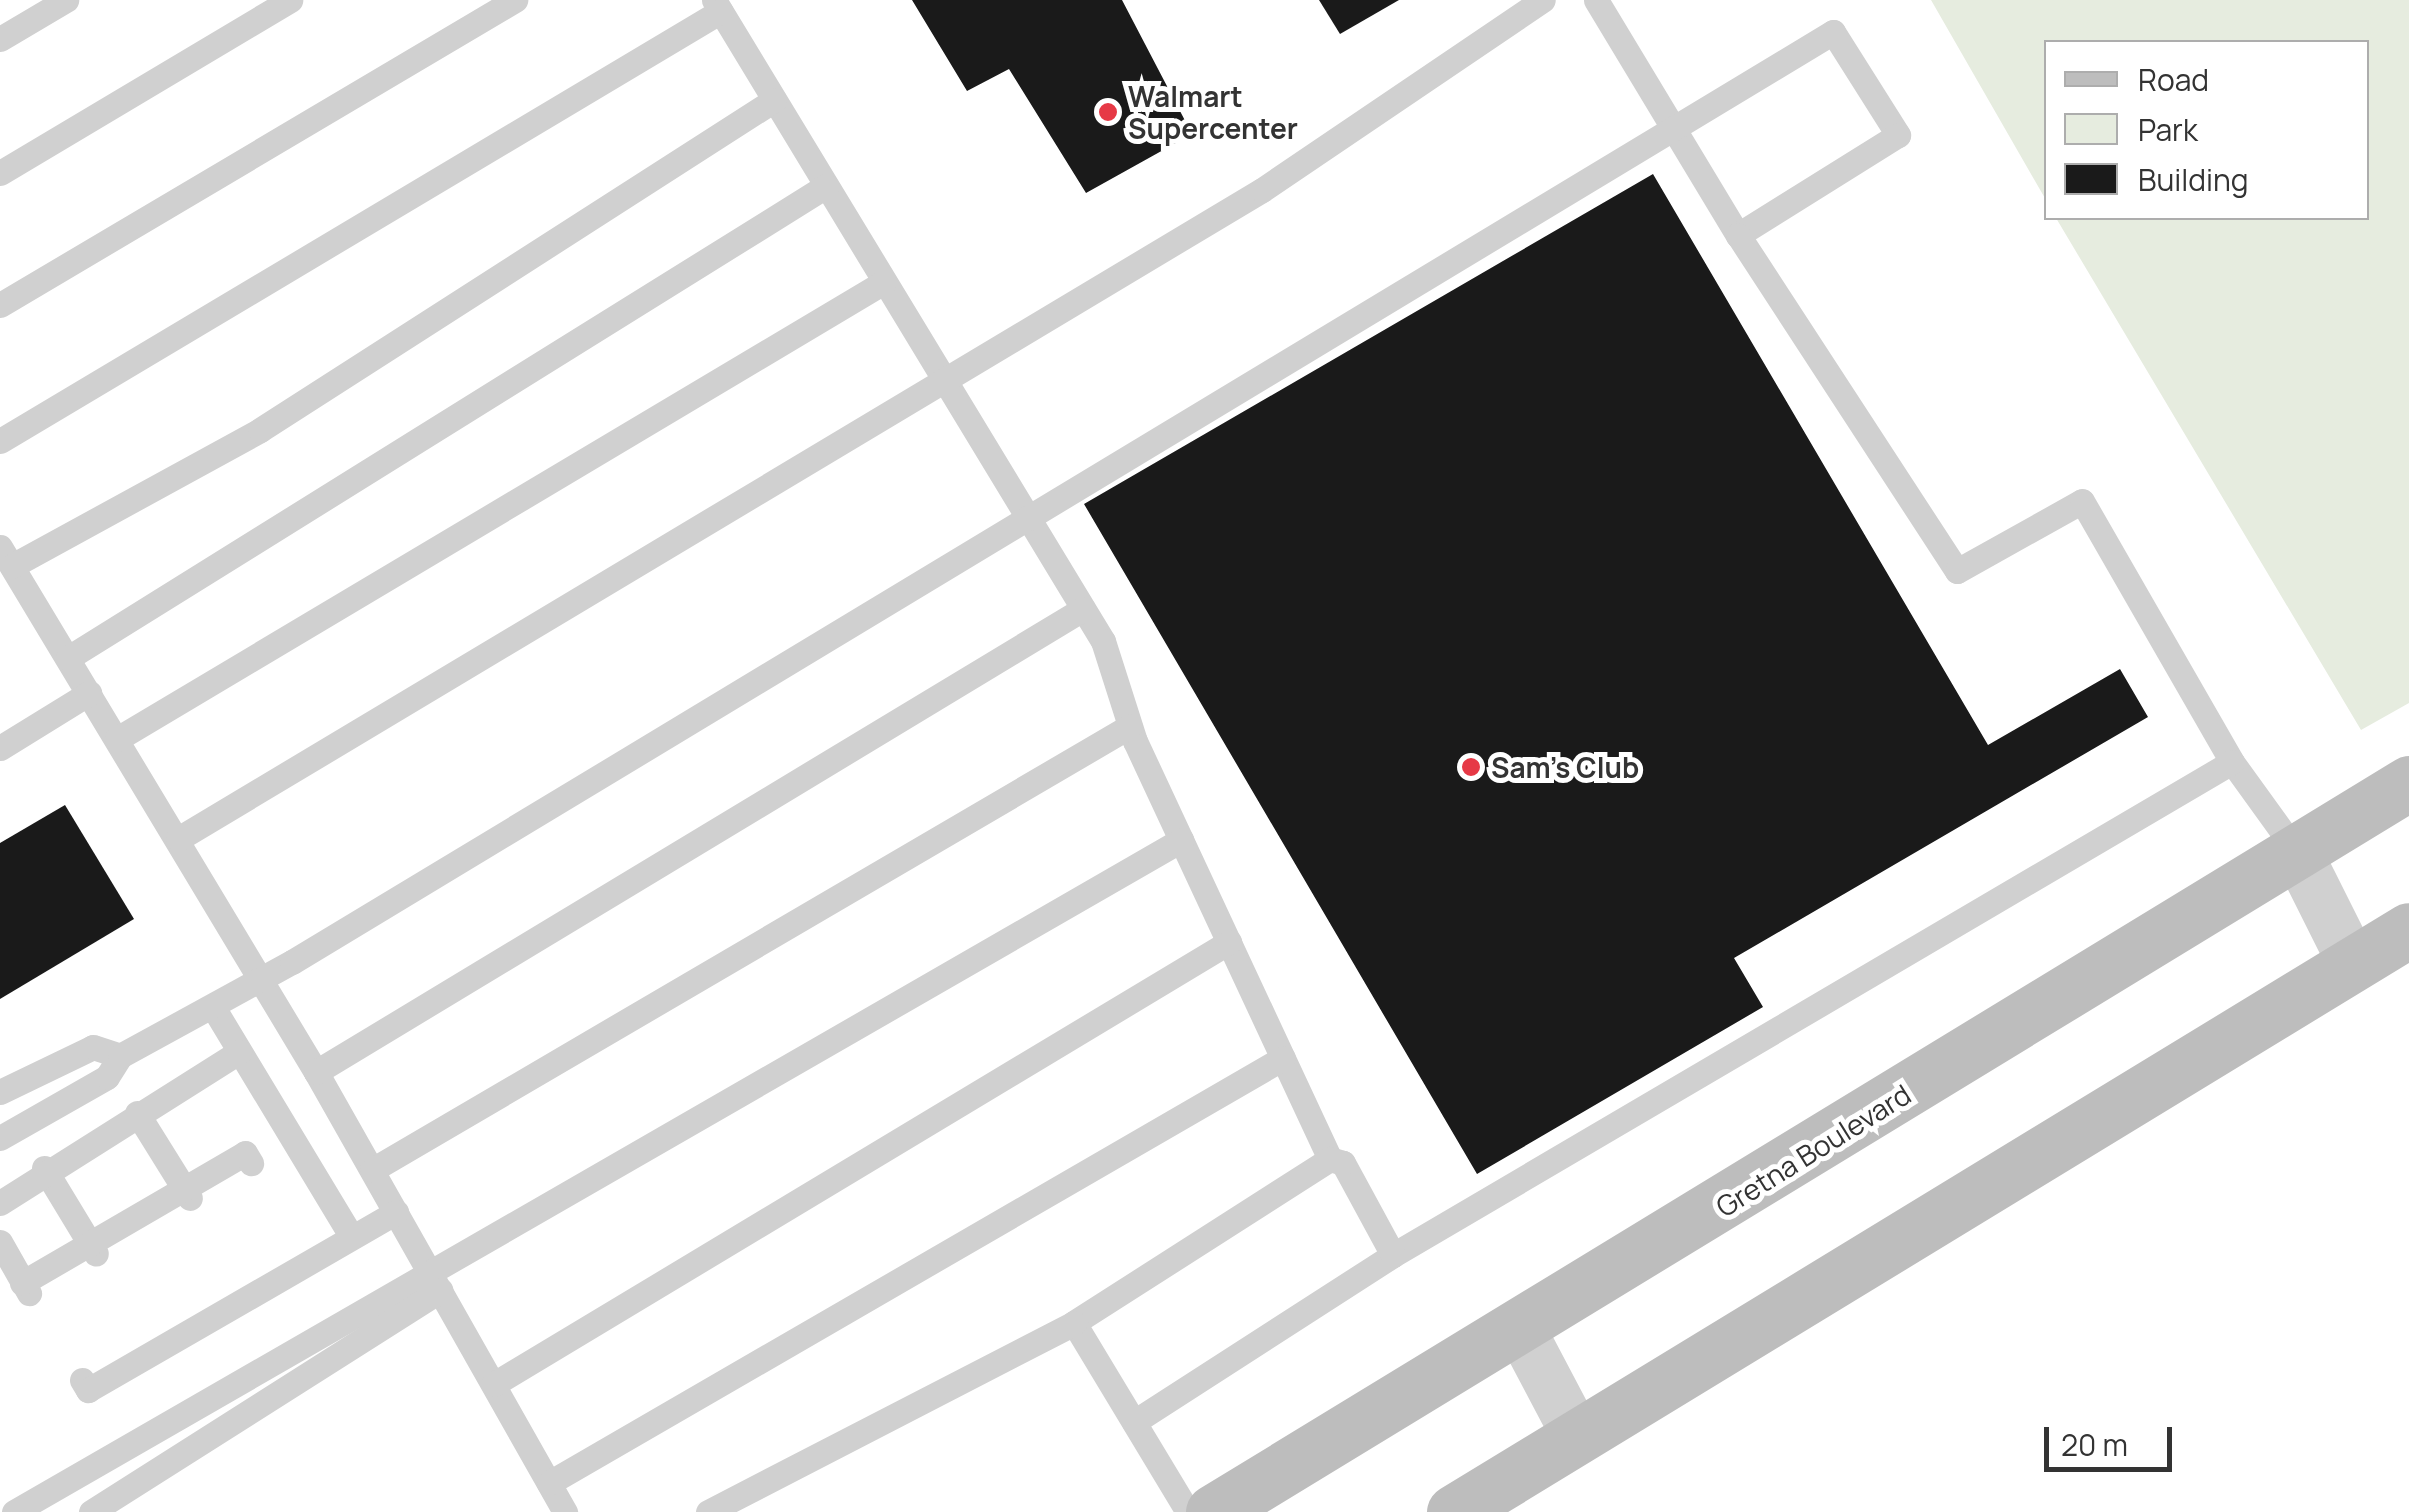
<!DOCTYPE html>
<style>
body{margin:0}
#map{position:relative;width:2409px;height:1512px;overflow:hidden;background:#fff;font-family:Manrope,sans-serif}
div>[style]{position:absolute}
.green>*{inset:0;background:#e6ecdf}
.building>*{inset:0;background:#1a1a1a}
.lane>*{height:25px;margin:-12.5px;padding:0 12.5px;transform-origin:12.5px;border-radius:12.5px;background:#d0d0d0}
.street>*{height:50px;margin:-25px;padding:0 25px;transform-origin:25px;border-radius:25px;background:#d0d0d0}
.secondary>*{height:55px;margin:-27.5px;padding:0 27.5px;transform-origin:27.5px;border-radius:27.5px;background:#bdbdbd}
.dots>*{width:28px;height:28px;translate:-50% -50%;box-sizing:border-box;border:5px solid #fff;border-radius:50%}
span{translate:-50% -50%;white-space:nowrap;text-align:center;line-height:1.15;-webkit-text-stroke:10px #fff;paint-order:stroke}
.poi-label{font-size:28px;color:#333;font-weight:700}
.left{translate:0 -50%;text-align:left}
.street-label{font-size:28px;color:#333}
.legend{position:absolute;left:2044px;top:40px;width:325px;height:180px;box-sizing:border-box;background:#fff;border:2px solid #adadad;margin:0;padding:12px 18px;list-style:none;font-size:30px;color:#333}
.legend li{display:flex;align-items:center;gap:20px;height:50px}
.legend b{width:50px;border:2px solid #adadad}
.scale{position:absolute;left:2044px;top:1427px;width:128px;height:45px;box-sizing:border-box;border:5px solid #333;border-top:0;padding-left:12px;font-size:30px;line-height:35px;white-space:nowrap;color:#333;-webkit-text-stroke:8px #fff;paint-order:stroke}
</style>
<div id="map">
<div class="green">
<i style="clip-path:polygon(1931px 0,2409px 0,2409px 703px,2361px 730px,2056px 218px,2366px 218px,2366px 42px,2046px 42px,2046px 200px)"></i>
</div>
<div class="building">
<i style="clip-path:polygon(912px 0,1122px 0,1192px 134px,1086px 193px,1009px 69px,967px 91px)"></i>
<i style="clip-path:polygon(1319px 0,1399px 0,1340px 34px)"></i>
<i style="clip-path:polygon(1653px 174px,1988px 745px,2120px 669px,2148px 717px,1734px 958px,1763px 1007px,1477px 1174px,1084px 504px)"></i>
<i style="clip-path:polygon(65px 805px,134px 919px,0 999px,0 843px)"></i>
</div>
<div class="lane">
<i style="left:714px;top:0;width:750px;rotate:58.75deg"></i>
<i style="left:1103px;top:641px;width:105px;rotate:72.3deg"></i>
<i style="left:1135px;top:741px;width:461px;rotate:65deg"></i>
<i style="left:1596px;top:0;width:275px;rotate:58.9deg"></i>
<i style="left:0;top:39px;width:77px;rotate:-30.6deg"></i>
<i style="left:0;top:173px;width:338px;rotate:-30.8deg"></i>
<i style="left:0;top:305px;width:599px;rotate:-30.64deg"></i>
<i style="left:0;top:441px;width:839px;rotate:-30.81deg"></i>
<i style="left:0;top:547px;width:613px;rotate:58.96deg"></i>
<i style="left:316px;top:1072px;width:506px;rotate:60.49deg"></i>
<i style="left:12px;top:566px;width:283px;rotate:-28.7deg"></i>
<i style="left:260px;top:430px;width:611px;rotate:-32.7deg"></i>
<i style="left:68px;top:658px;width:893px;rotate:-31.91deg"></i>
<i style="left:117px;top:739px;width:893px;rotate:-30.79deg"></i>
<i style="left:0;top:748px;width:105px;rotate:-31.7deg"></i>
<i style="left:178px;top:839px;width:1263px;rotate:-30.91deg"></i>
<i style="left:1262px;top:190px;width:339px;rotate:-34.1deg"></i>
<i style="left:213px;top:1007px;width:267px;rotate:58.9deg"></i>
<i style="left:316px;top:1072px;width:896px;rotate:-31.12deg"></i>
<i style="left:0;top:1092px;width:103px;rotate:-25.8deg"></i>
<i style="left:93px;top:1047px;width:28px;rotate:18deg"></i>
<i style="left:137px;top:1113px;width:100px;rotate:58.1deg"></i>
<i style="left:0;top:1138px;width:123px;rotate:-29.7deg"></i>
<i style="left:107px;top:1077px;width:25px;rotate:-58deg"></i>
<i style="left:120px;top:1056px;width:196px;rotate:-28.7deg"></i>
<i style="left:292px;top:962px;width:1800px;rotate:-31.11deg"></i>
<i style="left:1833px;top:32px;width:122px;rotate:57.7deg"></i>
<i style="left:1898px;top:135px;width:189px;rotate:148deg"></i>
<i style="left:1738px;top:235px;width:401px;rotate:56.9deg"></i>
<i style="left:1957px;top:571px;width:143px;rotate:-29.2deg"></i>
<i style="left:2082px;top:501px;width:301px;rotate:60.1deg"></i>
<i style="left:2232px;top:762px;width:111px;rotate:54.2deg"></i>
<i style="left:44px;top:1168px;width:100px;rotate:58.8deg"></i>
<i style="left:372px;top:1170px;width:878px;rotate:-30.36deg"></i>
<i style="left:0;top:1203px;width:283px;rotate:-32.3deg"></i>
<i style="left:0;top:1242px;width:59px;rotate:60.4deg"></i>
<i style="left:1393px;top:1255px;width:973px;rotate:-30.44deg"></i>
<i style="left:22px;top:1283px;width:258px;rotate:-30.2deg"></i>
<i style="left:245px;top:1153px;width:12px;rotate:59deg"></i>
<i style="left:82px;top:1380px;width:12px;rotate:59deg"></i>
<i style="left:88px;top:1390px;width:356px;rotate:-30deg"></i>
<i style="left:494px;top:1384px;width:858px;rotate:-31.02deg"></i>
<i style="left:1134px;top:1422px;width:308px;rotate:-32.8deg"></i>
<i style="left:1393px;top:1255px;width:105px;rotate:-118.5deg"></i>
<i style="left:1343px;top:1163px;width:14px;rotate:-163deg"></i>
<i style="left:1330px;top:1159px;width:304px;rotate:147.4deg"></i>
<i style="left:1074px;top:1323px;width:221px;rotate:58.9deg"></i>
<i style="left:549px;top:1483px;width:848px;rotate:-30.07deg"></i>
<i style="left:14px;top:1512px;width:1347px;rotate:-29.93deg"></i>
<i style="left:91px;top:1512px;width:414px;rotate:-32.4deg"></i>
<i style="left:708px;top:1512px;width:412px;rotate:-27.3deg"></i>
</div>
<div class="street">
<i style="left:2297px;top:852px;width:125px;rotate:63.4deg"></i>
<i style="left:1521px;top:1330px;width:120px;rotate:62.2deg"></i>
</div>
<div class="secondary">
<i style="left:1213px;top:1512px;width:1401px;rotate:-31.36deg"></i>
<i style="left:1454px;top:1512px;width:1118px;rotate:-31.36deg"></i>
</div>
<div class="dots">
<i style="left:1108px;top:112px;background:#e63946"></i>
<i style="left:1471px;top:767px;background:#e63946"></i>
</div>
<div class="poi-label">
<span class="left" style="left:1128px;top:112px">Walmart<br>Supercenter</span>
<span class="left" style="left:1491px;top:767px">Sam's Club</span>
</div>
<div class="street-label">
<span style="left:1813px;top:1150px;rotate:-32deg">Gretna Boulevard</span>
</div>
<ul class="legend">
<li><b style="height:12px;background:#bdbdbd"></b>Road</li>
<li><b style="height:28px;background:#e6ecdf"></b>Park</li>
<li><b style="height:28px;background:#1a1a1a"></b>Building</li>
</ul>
<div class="scale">20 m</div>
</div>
